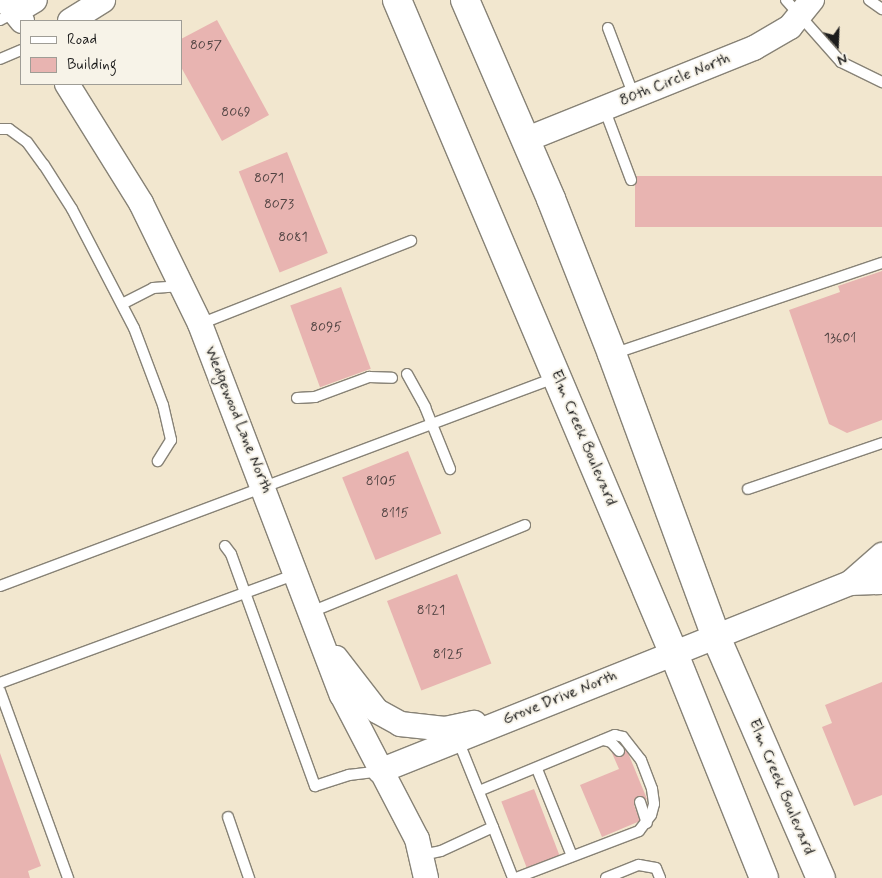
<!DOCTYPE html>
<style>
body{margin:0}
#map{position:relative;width:882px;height:878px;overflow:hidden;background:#f2e7cf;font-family:Mynerve,sans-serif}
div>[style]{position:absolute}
.building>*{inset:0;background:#e8b4b1;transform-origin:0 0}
.roads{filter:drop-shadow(1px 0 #878276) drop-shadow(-1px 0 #878276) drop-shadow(0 1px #878276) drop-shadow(0 -1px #878276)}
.service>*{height:10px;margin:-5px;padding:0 5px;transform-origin:5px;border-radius:5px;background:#fff}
.tertiary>*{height:24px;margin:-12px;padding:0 12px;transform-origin:12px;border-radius:12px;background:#fff}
.secondary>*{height:28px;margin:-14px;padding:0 14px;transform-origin:14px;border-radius:14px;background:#fff}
span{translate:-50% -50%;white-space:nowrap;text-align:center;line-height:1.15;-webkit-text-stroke:4px #f7f3e8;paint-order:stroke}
.number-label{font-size:14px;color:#4f4241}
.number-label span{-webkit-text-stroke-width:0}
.street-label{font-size:16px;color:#1c1c1c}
.legend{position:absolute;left:20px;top:20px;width:162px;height:65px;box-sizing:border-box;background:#f7f3e8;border:1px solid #9f9d96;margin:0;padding:6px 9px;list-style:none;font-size:15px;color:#1c1c1c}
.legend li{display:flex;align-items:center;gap:10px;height:25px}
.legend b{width:25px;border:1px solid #9f9d96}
.north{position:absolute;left:812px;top:20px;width:50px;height:50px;-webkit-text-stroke:4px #f7f3e8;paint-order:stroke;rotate:160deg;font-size:14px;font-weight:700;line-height:20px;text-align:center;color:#1c1c1c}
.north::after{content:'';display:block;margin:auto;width:18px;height:22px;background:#1c1c1c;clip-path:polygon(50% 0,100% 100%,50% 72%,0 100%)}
</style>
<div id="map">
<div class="building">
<i style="clip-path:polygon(217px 20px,269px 115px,222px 141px,181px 67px,181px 39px)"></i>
<i style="left:287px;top:152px;width:109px;height:52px;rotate:68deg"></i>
<i style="left:882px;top:176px;width:51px;height:247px;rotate:90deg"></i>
<i style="clip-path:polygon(882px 271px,882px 420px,847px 433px,829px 424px,789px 310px,840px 292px,838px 286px)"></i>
<i style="left:341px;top:287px;width:87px;height:54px;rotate:70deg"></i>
<i style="left:408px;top:451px;width:89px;height:71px;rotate:68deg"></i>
<i style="left:457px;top:574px;width:96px;height:75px;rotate:69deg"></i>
<i style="clip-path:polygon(882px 682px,882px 795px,854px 806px,822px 727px,832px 723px,825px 705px)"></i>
<i style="clip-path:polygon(626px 748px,647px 799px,634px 805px,640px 821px,602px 837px,580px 785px,619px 769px,612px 753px)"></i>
<i style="clip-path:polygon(0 753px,41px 866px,28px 871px,30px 878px,0 878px)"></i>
<i style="left:534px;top:789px;width:75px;height:35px;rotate:69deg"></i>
</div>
<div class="roads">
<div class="service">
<i style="left:786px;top:0;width:83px;rotate:48.4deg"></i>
<i style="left:841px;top:62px;width:46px;rotate:26deg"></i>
<i style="left:869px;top:0;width:16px;rotate:35deg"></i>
<i style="left:0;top:20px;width:17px;rotate:-28deg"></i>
<i style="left:608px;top:28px;width:73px;rotate:69.1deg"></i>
<i style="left:0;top:59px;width:23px;rotate:-23deg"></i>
<i style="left:604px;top:108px;width:77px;rotate:69.4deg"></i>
<i style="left:0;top:129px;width:9px"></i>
<i style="left:9px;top:129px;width:22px;rotate:36deg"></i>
<i style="left:27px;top:142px;width:29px;rotate:54deg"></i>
<i style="left:44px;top:165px;width:52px;rotate:57.5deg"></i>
<i style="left:72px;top:209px;width:134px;rotate:62.5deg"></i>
<i style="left:134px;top:328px;width:82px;rotate:69.4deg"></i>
<i style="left:163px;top:405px;width:36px;rotate:77deg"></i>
<i style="left:171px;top:440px;width:25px;rotate:122deg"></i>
<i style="left:122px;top:304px;width:35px;rotate:-27deg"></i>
<i style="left:153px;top:288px;width:29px;rotate:-4deg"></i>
<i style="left:200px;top:324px;width:227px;rotate:-21.5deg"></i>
<i style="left:613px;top:354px;width:284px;rotate:-18.7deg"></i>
<i style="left:407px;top:374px;width:38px;rotate:61deg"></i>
<i style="left:425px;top:407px;width:67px;rotate:68deg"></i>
<i style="left:297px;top:398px;width:18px;rotate:-3deg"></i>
<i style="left:315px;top:397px;width:58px;rotate:-20.3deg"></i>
<i style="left:369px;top:377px;width:23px;rotate:2deg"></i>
<i style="left:748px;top:489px;width:142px;rotate:-18.9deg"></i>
<i style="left:225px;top:546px;width:10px;rotate:53deg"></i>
<i style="left:231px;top:554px;width:247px;rotate:70.1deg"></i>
<i style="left:315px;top:786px;width:36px;rotate:-18deg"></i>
<i style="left:349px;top:775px;width:31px;rotate:-7deg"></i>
<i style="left:0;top:586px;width:595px;rotate:-20.57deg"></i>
<i style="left:311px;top:612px;width:231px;rotate:-22.1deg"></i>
<i style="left:0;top:683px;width:315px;rotate:-20.2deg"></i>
<i style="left:0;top:691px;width:199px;rotate:70deg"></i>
<i style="left:603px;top:740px;width:8px;rotate:14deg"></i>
<i style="left:611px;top:742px;width:12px;rotate:48deg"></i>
<i style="left:537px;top:769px;width:94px;rotate:68.1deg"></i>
<i style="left:479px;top:791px;width:147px;rotate:-22.4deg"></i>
<i style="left:615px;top:735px;width:8px;rotate:14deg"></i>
<i style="left:623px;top:737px;width:29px;rotate:52deg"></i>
<i style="left:641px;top:760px;width:31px;rotate:69deg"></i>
<i style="left:652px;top:789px;width:15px;rotate:82deg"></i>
<i style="left:654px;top:804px;width:11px;rotate:105deg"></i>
<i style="left:651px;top:815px;width:20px;rotate:127deg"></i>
<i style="left:639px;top:831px;width:132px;rotate:159.1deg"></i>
<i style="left:640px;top:802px;width:22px;rotate:72deg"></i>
<i style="left:228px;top:817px;width:65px;rotate:71deg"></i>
<i style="left:493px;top:827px;width:55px;rotate:68.6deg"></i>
<i style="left:422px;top:855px;width:19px;rotate:-12deg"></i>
<i style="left:441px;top:851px;width:57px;rotate:-24.8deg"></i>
<i style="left:493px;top:827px;width:94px;rotate:-111.9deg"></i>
<i style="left:606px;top:878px;width:35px;rotate:-22deg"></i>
<i style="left:639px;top:865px;width:17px;rotate:10deg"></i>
<i style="left:656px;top:868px;width:11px;rotate:68deg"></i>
</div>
<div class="tertiary">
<i style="left:5px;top:0;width:27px;rotate:51deg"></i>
<i style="left:15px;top:12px;width:23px;rotate:-31deg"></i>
<i style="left:70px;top:21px;width:39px;rotate:-32deg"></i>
<i style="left:67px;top:84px;width:140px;rotate:58.1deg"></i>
<i style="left:141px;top:203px;width:135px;rotate:64deg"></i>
<i style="left:200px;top:324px;width:397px;rotate:69.1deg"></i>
<i style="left:342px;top:695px;width:162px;rotate:62.5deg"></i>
<i style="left:417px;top:839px;width:40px;rotate:77deg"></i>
<i style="left:525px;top:140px;width:247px;rotate:-21.9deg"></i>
<i style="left:754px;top:48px;width:42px;rotate:-30.3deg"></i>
<i style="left:790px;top:27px;width:35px;rotate:-51deg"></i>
<i style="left:850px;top:583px;width:43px;rotate:-41.2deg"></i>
<i style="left:336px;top:658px;width:67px;rotate:52.3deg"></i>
<i style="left:377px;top:711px;width:26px;rotate:29deg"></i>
<i style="left:400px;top:724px;width:45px;rotate:6.3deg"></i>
<i style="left:445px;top:729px;width:30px;rotate:-12deg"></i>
<i style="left:380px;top:771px;width:506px;rotate:-21.8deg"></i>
<i style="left:850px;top:583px;width:32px;rotate:-2deg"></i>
</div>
<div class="secondary">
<i style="left:397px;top:0;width:710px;rotate:67.05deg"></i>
<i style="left:674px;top:654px;width:241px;rotate:68.1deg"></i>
<i style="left:465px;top:0;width:217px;rotate:66.6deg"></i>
<i style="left:551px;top:199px;width:167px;rotate:68.5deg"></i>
<i style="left:612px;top:354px;width:302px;rotate:69.8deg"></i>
<i style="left:716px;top:637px;width:263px;rotate:66.5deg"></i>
</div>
</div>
<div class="number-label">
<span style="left:206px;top:45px">8057</span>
<span style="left:236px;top:112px">8069</span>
<span style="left:269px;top:178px">8071</span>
<span style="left:279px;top:204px">8073</span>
<span style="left:293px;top:237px">8081</span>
<span style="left:326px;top:327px">8095</span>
<span style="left:840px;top:338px">13601</span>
<span style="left:381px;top:481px">8105</span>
<span style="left:395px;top:513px">8115</span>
<span style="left:431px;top:610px">8121</span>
<span style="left:448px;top:654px">8125</span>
</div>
<div class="street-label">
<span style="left:675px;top:80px;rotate:-22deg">80th Circle North</span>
<span style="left:238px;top:420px;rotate:68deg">Wedgewood Lane North</span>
<span style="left:583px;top:438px;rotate:67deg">Elm Creek Boulevard</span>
<span style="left:560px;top:698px;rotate:-22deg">Grove Drive North</span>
<span style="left:781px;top:787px;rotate:67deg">Elm Creek Boulevard</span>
</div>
<ul class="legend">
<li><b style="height:6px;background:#fff"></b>Road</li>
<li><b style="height:14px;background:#e8b4b1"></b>Building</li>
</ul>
<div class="north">N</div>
</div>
